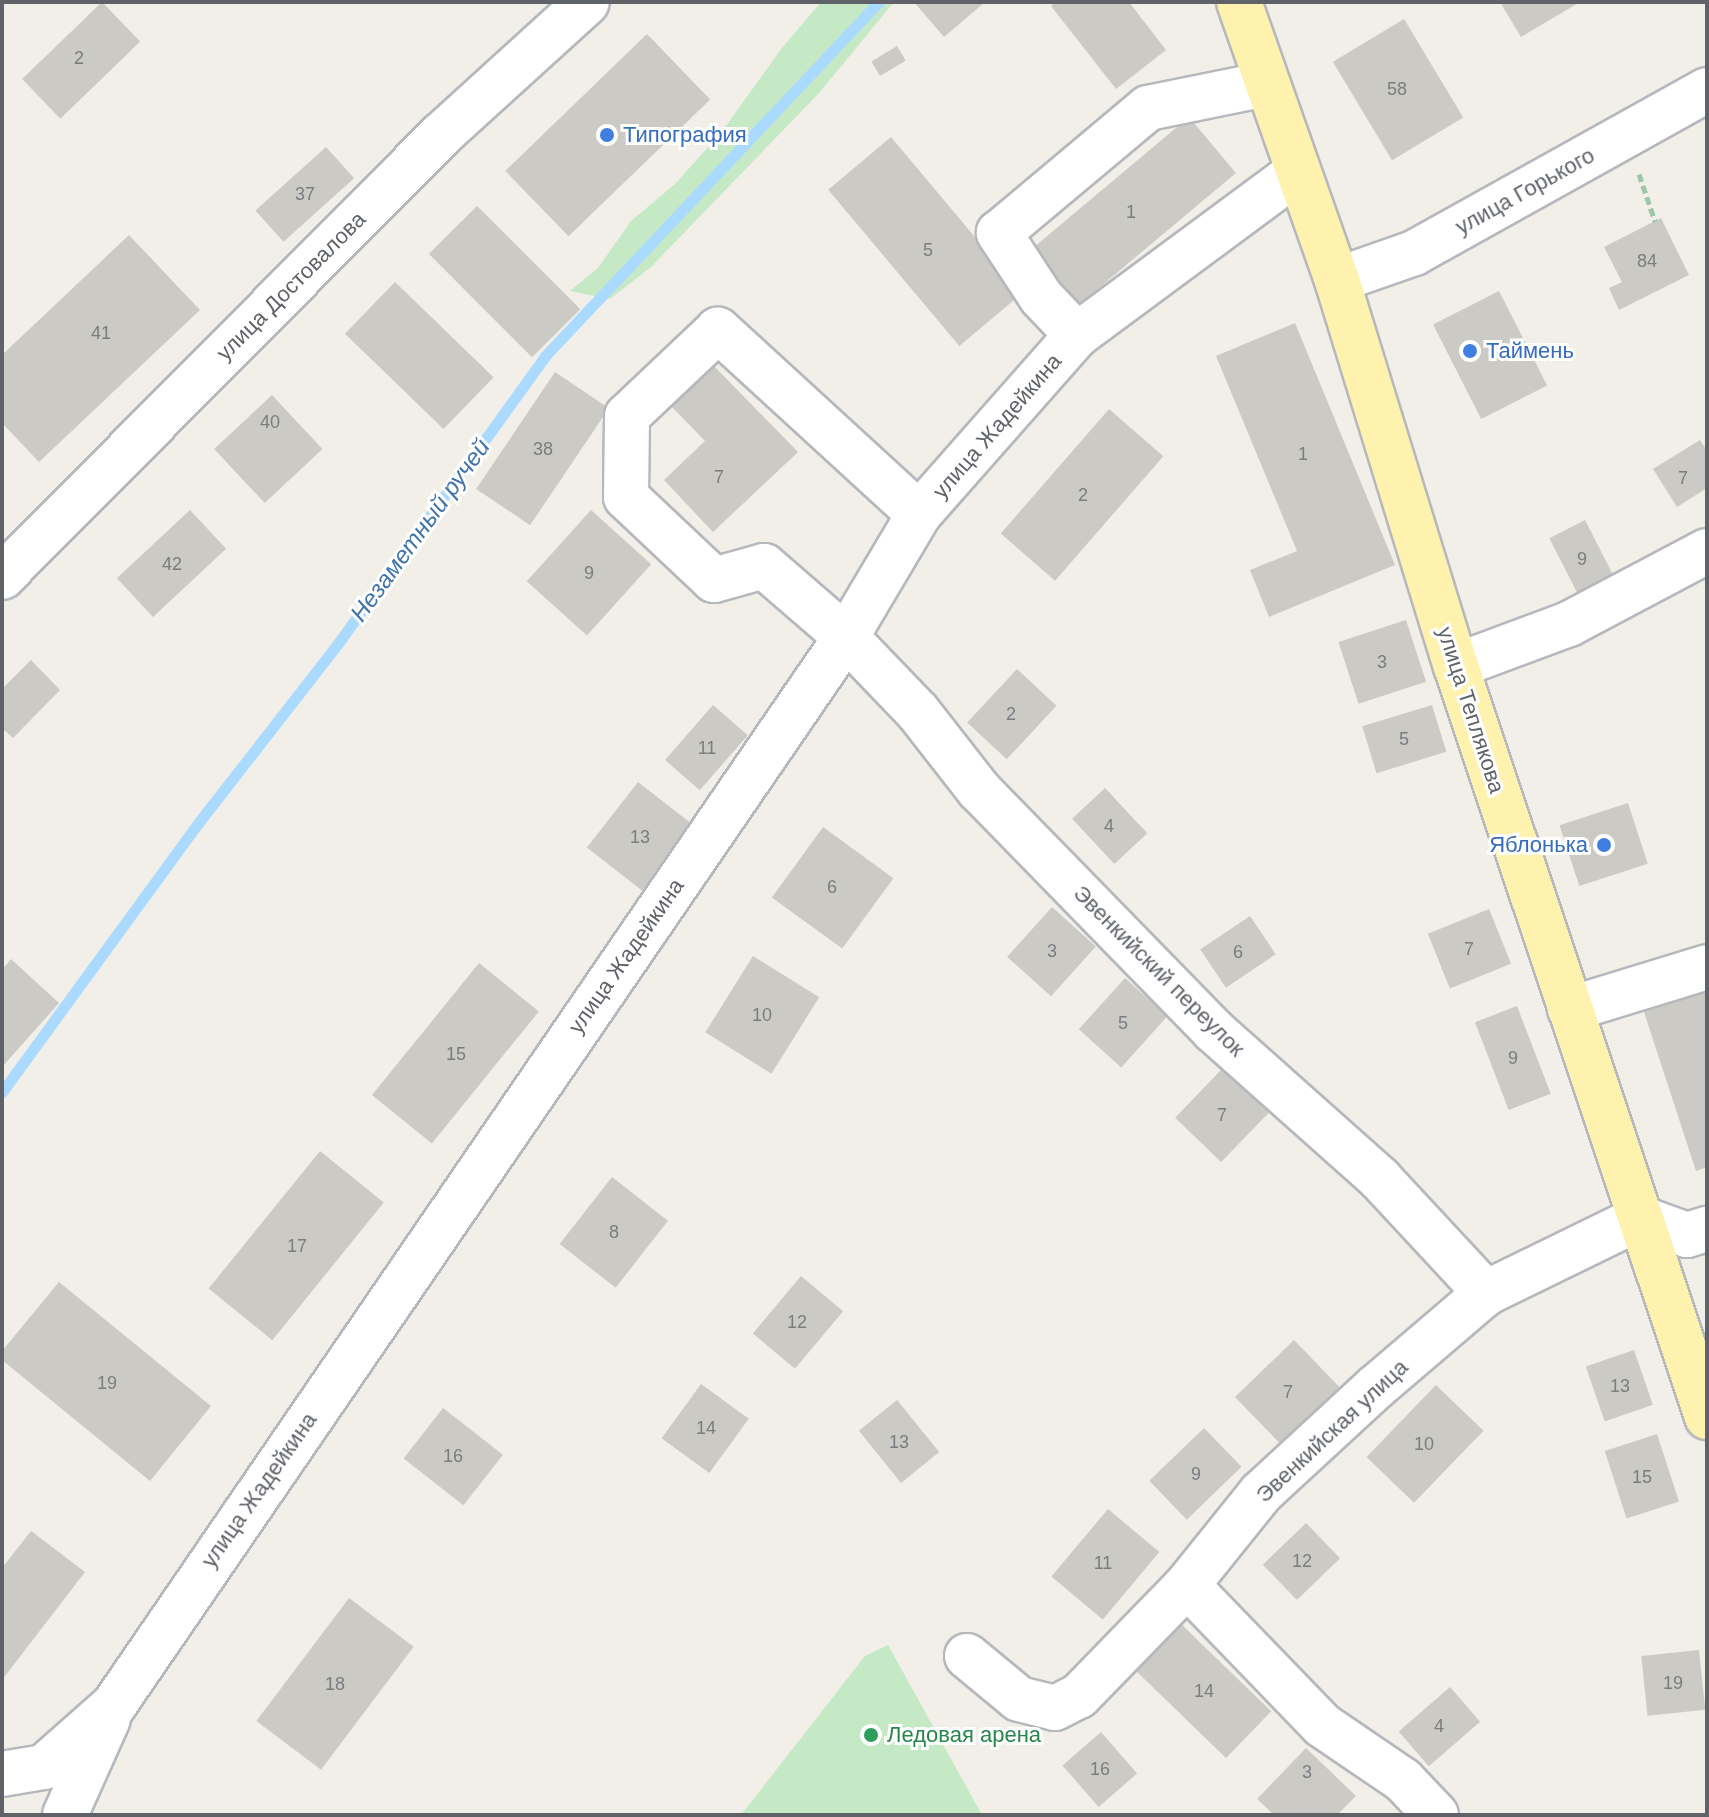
<!DOCTYPE html>
<meta charset="utf-8">
<style>
body{margin:0}
#map{position:relative;width:1709px;height:1817px;overflow:hidden;background:#f1efe8;font-family:Arial,sans-serif}
div>[style]{position:absolute}
.green>*{inset:0;background:#c5e8c5}
.stream>*{height:11px;margin:-5.5px;padding:0 5.5px;transform-origin:5.5px;border-radius:5.5px;background:#aadaff}
.building>*{inset:0;background:#cccac5;transform-origin:0 0}
.path>*{height:5px;margin-top:-2.5px;transform-origin:0;background:repeating-linear-gradient(90deg,#9cc7a9 0 8px,transparent 0 12px)}
.roads{filter:drop-shadow(2px 0 #b5b8bc) drop-shadow(-2px 0 #b5b8bc) drop-shadow(0 2px #b5b8bc) drop-shadow(0 -2px #b5b8bc)}
.minor>*{height:44px;margin:-22px;padding:0 22px;transform-origin:22px;border-radius:22px;background:#fff}
.major>*{height:44px;margin:-22px;padding:0 22px;transform-origin:22px;border-radius:22px;background:#fff2af}
.dots>*{width:22px;height:22px;translate:-50% -50%;box-sizing:border-box;border:4px solid #fff;border-radius:50%}
span{translate:-50% -50%;white-space:nowrap;text-align:center;line-height:1.15;-webkit-text-stroke:6px #fff;paint-order:stroke}
.number-label{font-size:18px;color:#7a7d7f}
.number-label span{-webkit-text-stroke-width:0}
.shop-label{font-size:22px;color:#366cbe}
.left{translate:0 -50%;text-align:left}
.right{translate:-100% -50%;text-align:right}
.street-label{font-size:22px;color:#5f6368}
.leisure-label{font-size:22px;color:#27864d}
.water-label{font-size:24px;color:#4174aa;font-style:italic}
.frame{position:absolute;inset:0;border:4px solid #5f6368;pointer-events:none}
</style>
<div id="map">
<div class="green">
<i style="clip-path:polygon(821px 2px,894px 2px,819px 93px,651px 267px,610px 299px,570px 291px,598px 268px,631px 221px,675px 184px,720px 134px,782px 48px)"></i>
<i style="clip-path:polygon(888px 1645px,982px 1815px,741px 1815px,865px 1656px)"></i>
</div>
<div class="stream">
<i style="left:2px;top:1092px;width:334px;rotate:-53.9deg"></i>
<i style="left:199px;top:822px;width:228px;rotate:-52.1deg"></i>
<i style="left:339px;top:642px;width:352px;rotate:-54.2deg"></i>
<i style="left:545px;top:356px;width:487px;rotate:-46.7deg"></i>
</div>
<div class="building">
<i style="left:102px;top:2px;width:55px;height:111px;rotate:46deg"></i>
<i style="clip-path:polygon(914px 2px,985px 2px,944px 37px)"></i>
<i style="clip-path:polygon(1056px 2px,1129px 2px,1166px 50px,1116px 89px,1051px 6px)"></i>
<i style="clip-path:polygon(1500px 2px,1580px 2px,1521px 37px)"></i>
<i style="left:1404px;top:19px;width:115px;height:83px;rotate:59deg"></i>
<i style="left:647px;top:34px;width:91px;height:197px;rotate:46deg"></i>
<i style="left:897px;top:46px;width:17px;height:30px;rotate:59deg"></i>
<i style="left:1189px;top:117px;width:73px;height:210px;rotate:50deg"></i>
<i style="left:891px;top:137px;width:204px;height:82px;rotate:50deg"></i>
<i style="left:326px;top:147px;width:42px;height:95px;rotate:48deg"></i>
<i style="left:477px;top:206px;width:146px;height:68px;rotate:45deg"></i>
<i style="clip-path:polygon(1661px 218px,1689px 275px,1619px 310px,1609px 288px,1622px 282px,1604px 247px)"></i>
<i style="clip-path:polygon(129px 235px,200px 310px,39px 462px,2px 423px,2px 355px)"></i>
<i style="left:395px;top:282px;width:137px;height:72px;rotate:44deg"></i>
<i style="left:1499px;top:291px;width:106px;height:74px;rotate:63deg"></i>
<i style="clip-path:polygon(1295px 323px,1395px 565px,1269px 617px,1250px 570px,1297px 551px,1216px 356px)"></i>
<i style="clip-path:polygon(714px 366px,798px 452px,713px 532px,664px 480px,705px 441px,672px 407px)"></i>
<i style="left:555px;top:372px;width:65px;height:141px;rotate:34deg"></i>
<i style="left:272px;top:395px;width:74px;height:79px;rotate:47deg"></i>
<i style="left:1109px;top:409px;width:72px;height:165px;rotate:41deg"></i>
<i style="clip-path:polygon(1700px 440px,1707px 451px,1707px 488px,1677px 507px,1653px 469px)"></i>
<i style="left:190px;top:510px;width:53px;height:100px;rotate:47deg"></i>
<i style="left:591px;top:510px;width:81px;height:96px;rotate:42deg"></i>
<i style="left:1585px;top:520px;width:68px;height:40px;rotate:63deg"></i>
<i style="left:1406px;top:620px;width:65px;height:71px;rotate:72deg"></i>
<i style="clip-path:polygon(31px 660px,60px 690px,13px 738px,2px 728px,2px 689px)"></i>
<i style="left:1017px;top:669px;width:54px;height:73px;rotate:43deg"></i>
<i style="left:713px;top:705px;width:46px;height:73px;rotate:41deg"></i>
<i style="left:1432px;top:705px;width:49px;height:73px;rotate:73deg"></i>
<i style="left:638px;top:782px;width:70px;height:83px;rotate:38deg"></i>
<i style="left:1105px;top:788px;width:62px;height:45px;rotate:47deg"></i>
<i style="left:1628px;top:803px;width:64px;height:72px;rotate:72deg"></i>
<i style="left:823px;top:827px;width:87px;height:87px;rotate:36deg"></i>
<i style="left:1052px;top:907px;width:59px;height:67px;rotate:42deg"></i>
<i style="left:1489px;top:909px;width:59px;height:66px;rotate:68deg"></i>
<i style="left:1250px;top:916px;width:46px;height:60px;rotate:56deg"></i>
<i style="left:753px;top:956px;width:78px;height:90px;rotate:32deg"></i>
<i style="clip-path:polygon(11px 959px,59px 1003px,2px 1067px,2px 970px)"></i>
<i style="left:479px;top:963px;width:77px;height:170px;rotate:39deg"></i>
<i style="left:1125px;top:978px;width:57px;height:69px;rotate:42deg"></i>
<i style="clip-path:polygon(1707px 988px,1707px 1167px,1696px 1171px,1643px 1009px)"></i>
<i style="left:1517px;top:1006px;width:94px;height:45px;rotate:69deg"></i>
<i style="left:1223px;top:1068px;width:64px;height:69px;rotate:44deg"></i>
<i style="left:320px;top:1151px;width:82px;height:177px;rotate:39deg"></i>
<i style="left:612px;top:1177px;width:71px;height:85px;rotate:38deg"></i>
<i style="left:801px;top:1276px;width:55px;height:75px;rotate:40deg"></i>
<i style="clip-path:polygon(59px 1282px,211px 1406px,150px 1481px,2px 1360px,2px 1351px)"></i>
<i style="left:1294px;top:1340px;width:66px;height:82px;rotate:46deg"></i>
<i style="left:1634px;top:1350px;width:58px;height:51px;rotate:71deg"></i>
<i style="left:701px;top:1384px;width:59px;height:67px;rotate:36deg"></i>
<i style="left:1436px;top:1385px;width:66px;height:100px;rotate:44deg"></i>
<i style="left:897px;top:1400px;width:67px;height:49px;rotate:51deg"></i>
<i style="left:443px;top:1408px;width:76px;height:64px;rotate:38deg"></i>
<i style="left:1204px;top:1428px;width:54px;height:76px;rotate:46deg"></i>
<i style="left:1657px;top:1434px;width:71px;height:55px;rotate:72deg"></i>
<i style="left:1108px;top:1509px;width:67px;height:88px;rotate:40deg"></i>
<i style="left:1306px;top:1523px;width:49px;height:60px;rotate:46deg"></i>
<i style="clip-path:polygon(31px 1531px,85px 1572px,2px 1680px,2px 1568px)"></i>
<i style="left:349px;top:1598px;width:81px;height:154px;rotate:37deg"></i>
<i style="left:1182px;top:1625px;width:124px;height:65px;rotate:44deg"></i>
<i style="left:1699px;top:1650px;width:60px;height:58px;rotate:84deg"></i>
<i style="left:1450px;top:1687px;width:46px;height:68px;rotate:49deg"></i>
<i style="left:1101px;top:1732px;width:55px;height:51px;rotate:49deg"></i>
<i style="clip-path:polygon(1306px 1748px,1356px 1796px,1337px 1815px,1274px 1815px,1257px 1799px)"></i>
</div>
<div class="path">
<i style="left:1639px;top:174px;width:50px;rotate:71.2deg"></i>
</div>
<div class="roads">
<div class="minor">
<i style="left:1337px;top:280px;width:82px;rotate:-19.3deg"></i>
<i style="left:1414px;top:253px;width:335px;rotate:-29.1deg"></i>
<i style="left:1077px;top:335px;width:52px;rotate:-133.5deg"></i>
<i style="left:1041px;top:297px;width:77px;rotate:-123.3deg"></i>
<i style="left:999px;top:233px;width:194px;rotate:-40deg"></i>
<i style="left:1148px;top:108px;width:120px;rotate:-11.5deg"></i>
<i style="left:919px;top:514px;width:273px;rotate:-137.5deg"></i>
<i style="left:718px;top:330px;width:125px;rotate:136.6deg"></i>
<i style="left:627px;top:416px;width:81px;rotate:90.7deg"></i>
<i style="left:626px;top:497px;width:121px;rotate:43.3deg"></i>
<i style="left:714px;top:580px;width:52px;rotate:-15.6deg"></i>
<i style="left:764px;top:566px;width:108px;rotate:40.9deg"></i>
<i style="left:846px;top:637px;width:104px;rotate:46.2deg"></i>
<i style="left:918px;top:712px;width:99px;rotate:52deg"></i>
<i style="left:979px;top:790px;width:335px;rotate:45.7deg"></i>
<i style="left:1213px;top:1030px;width:224px;rotate:41.7deg"></i>
<i style="left:1380px;top:1179px;width:156px;rotate:47.1deg"></i>
<i style="left:2px;top:577px;width:623px;rotate:-45.2deg"></i>
<i style="left:441px;top:135px;width:197px;rotate:-42.3deg"></i>
<i style="left:1456px;top:666px;width:121px;rotate:-20.4deg"></i>
<i style="left:1569px;top:624px;width:156px;rotate:-27.9deg"></i>
<i style="left:1570px;top:1009px;width:143px;rotate:-17deg"></i>
<i style="left:1187px;top:1585px;width:194px;rotate:46deg"></i>
<i style="left:1322px;top:1725px;width:98px;rotate:34.2deg"></i>
<i style="left:1403px;top:1780px;width:48px;rotate:46.7deg"></i>
<i style="left:967px;top:1656px;width:67px;rotate:39.6deg"></i>
<i style="left:1019px;top:1699px;width:37px;rotate:14deg"></i>
<i style="left:1055px;top:1708px;width:27px;rotate:-27deg"></i>
<i style="left:1079px;top:1696px;width:155px;rotate:-45.8deg"></i>
<i style="left:1187px;top:1585px;width:118px;rotate:-51.2deg"></i>
<i style="left:1261px;top:1493px;width:156px;rotate:-42.7deg"></i>
<i style="left:1376px;top:1387px;width:145px;rotate:-40.5deg"></i>
<i style="left:1486px;top:1293px;width:171px;rotate:-26deg"></i>
<i style="left:1640px;top:1218px;width:50px;rotate:19.9deg"></i>
<i style="left:1687px;top:1235px;width:21px;rotate:-17deg"></i>
<i style="left:2px;top:1774px;width:43px;rotate:-9.5deg"></i>
<i style="left:44px;top:1767px;width:94px;rotate:-41.5deg"></i>
<i style="left:114px;top:1705px;width:1295px;rotate:-55.57deg"></i>
<i style="left:846px;top:637px;width:143px;rotate:-59.3deg"></i>
<i style="left:919px;top:514px;width:239px;rotate:-48.6deg"></i>
<i style="left:1077px;top:335px;width:274px;rotate:-36.5deg"></i>
<i style="left:65px;top:1815px;width:105px;rotate:-65.9deg"></i>
</div>
<div class="major">
<i style="left:1239px;top:2px;width:295px;rotate:70.6deg"></i>
<i style="left:1337px;top:280px;width:404px;rotate:72.9deg"></i>
<i style="left:1456px;top:666px;width:792px;rotate:71.52deg"></i>
</div>
</div>
<div class="dots">
<i style="left:607px;top:135px;background:#3f7fe0"></i>
<i style="left:1470px;top:351px;background:#3f7fe0"></i>
<i style="left:1604px;top:845px;background:#3f7fe0"></i>
<i style="left:871px;top:1735px;background:#2e9e5b"></i>
</div>
<div class="number-label">
<span style="left:79px;top:58px">2</span>
<span style="left:1397px;top:89px">58</span>
<span style="left:305px;top:194px">37</span>
<span style="left:1131px;top:212px">1</span>
<span style="left:928px;top:250px">5</span>
<span style="left:1647px;top:261px">84</span>
<span style="left:101px;top:333px">41</span>
<span style="left:270px;top:422px">40</span>
<span style="left:543px;top:449px">38</span>
<span style="left:1303px;top:454px">1</span>
<span style="left:719px;top:477px">7</span>
<span style="left:1683px;top:478px">7</span>
<span style="left:1083px;top:495px">2</span>
<span style="left:1582px;top:559px">9</span>
<span style="left:172px;top:564px">42</span>
<span style="left:589px;top:573px">9</span>
<span style="left:1382px;top:662px">3</span>
<span style="left:1011px;top:714px">2</span>
<span style="left:1404px;top:739px">5</span>
<span style="left:707px;top:748px">11</span>
<span style="left:1109px;top:826px">4</span>
<span style="left:640px;top:837px">13</span>
<span style="left:832px;top:887px">6</span>
<span style="left:1469px;top:949px">7</span>
<span style="left:1052px;top:951px">3</span>
<span style="left:1238px;top:952px">6</span>
<span style="left:762px;top:1015px">10</span>
<span style="left:1123px;top:1023px">5</span>
<span style="left:456px;top:1054px">15</span>
<span style="left:1513px;top:1058px">9</span>
<span style="left:1222px;top:1115px">7</span>
<span style="left:614px;top:1232px">8</span>
<span style="left:297px;top:1246px">17</span>
<span style="left:797px;top:1322px">12</span>
<span style="left:107px;top:1383px">19</span>
<span style="left:1620px;top:1386px">13</span>
<span style="left:1288px;top:1392px">7</span>
<span style="left:706px;top:1428px">14</span>
<span style="left:899px;top:1442px">13</span>
<span style="left:1424px;top:1444px">10</span>
<span style="left:453px;top:1456px">16</span>
<span style="left:1196px;top:1474px">9</span>
<span style="left:1642px;top:1477px">15</span>
<span style="left:1302px;top:1561px">12</span>
<span style="left:1103px;top:1563px">11</span>
<span style="left:1673px;top:1683px">19</span>
<span style="left:335px;top:1684px">18</span>
<span style="left:1204px;top:1691px">14</span>
<span style="left:1439px;top:1726px">4</span>
<span style="left:1100px;top:1769px">16</span>
<span style="left:1307px;top:1772px">3</span>
</div>
<div class="shop-label">
<span class="left" style="left:623px;top:135px">Типография</span>
<span class="left" style="left:1486px;top:351px">Таймень</span>
<span class="right" style="left:1588px;top:845px">Яблонька</span>
</div>
<div class="street-label">
<span style="left:1525px;top:191px;rotate:-29deg">улица Горького</span>
<span style="left:291px;top:286px;rotate:-45deg">улица Достовалова</span>
<span style="left:997px;top:426px;rotate:-49deg">улица Жадейкина</span>
<span style="left:1471px;top:710px;rotate:72deg">улица Теплякова</span>
<span style="left:626px;top:956px;rotate:-55deg">улица Жадейкина</span>
<span style="left:1159px;top:971px;rotate:45deg">Эвенкийский переулок</span>
<span style="left:1332px;top:1431px;rotate:-43deg">Эвенкийская улица</span>
<span style="left:259px;top:1490px;rotate:-55deg">улица Жадейкина</span>
</div>
<div class="leisure-label">
<span class="left" style="left:887px;top:1735px">Ледовая арена</span>
</div>
<div class="water-label">
<span style="left:420px;top:530px;rotate:-54deg">Незаметный ручей</span>
</div>
<div class="frame"></div>
</div>
